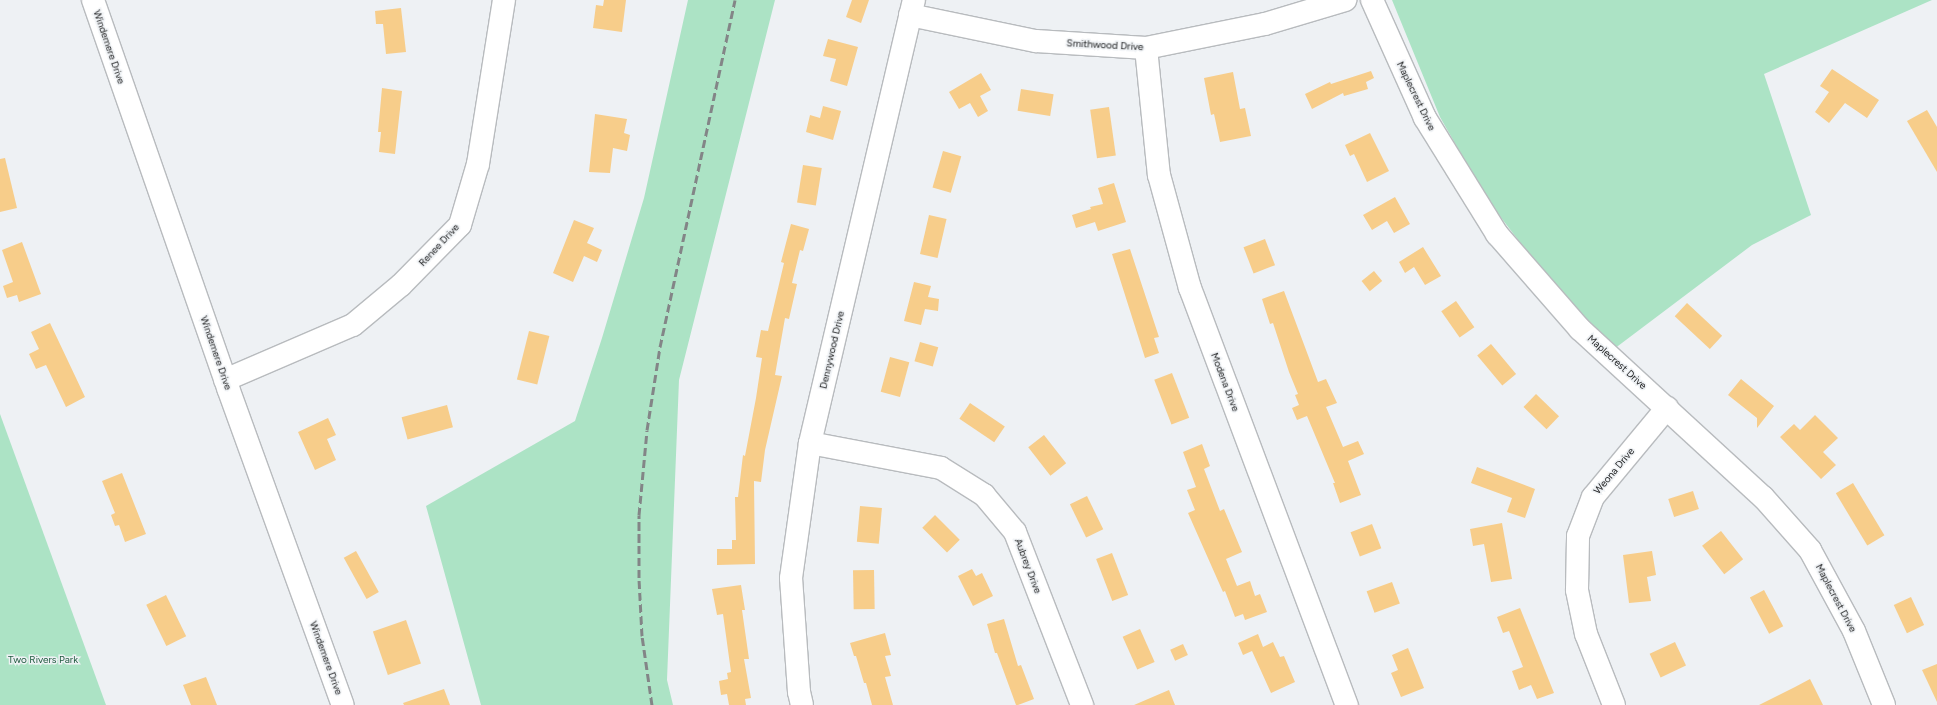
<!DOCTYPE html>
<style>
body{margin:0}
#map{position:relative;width:1937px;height:705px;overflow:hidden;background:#eef1f4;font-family:Figtree,sans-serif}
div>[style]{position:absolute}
.green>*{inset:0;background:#ace3c5}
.building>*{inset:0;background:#f7cd8a;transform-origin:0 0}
.roads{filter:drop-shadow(1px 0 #b8bbbe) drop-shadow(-1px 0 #b8bbbe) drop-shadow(0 1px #b8bbbe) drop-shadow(0 -1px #b8bbbe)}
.minor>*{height:22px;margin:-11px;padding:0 11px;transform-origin:11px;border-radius:11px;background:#fff}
.rail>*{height:3px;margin-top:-1.5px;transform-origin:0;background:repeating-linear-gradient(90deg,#838587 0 8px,transparent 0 12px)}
span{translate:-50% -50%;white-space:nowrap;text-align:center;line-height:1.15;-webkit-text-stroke:3px #eef1f4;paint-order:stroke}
.street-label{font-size:10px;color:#222324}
.park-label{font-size:10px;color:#1f5a3f}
</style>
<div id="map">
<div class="green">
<i style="clip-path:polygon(688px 0,775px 0,679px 380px,667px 680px,673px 705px,481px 705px,426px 506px,575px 421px,602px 338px,644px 198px)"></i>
<i style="clip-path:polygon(1392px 0,1932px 0,1764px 74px,1811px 215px,1752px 245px,1614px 349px,1548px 279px,1486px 198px,1440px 117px)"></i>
<i style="clip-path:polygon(0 414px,106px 705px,0 705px)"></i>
</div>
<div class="building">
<i style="clip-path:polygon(604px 0,626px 0,622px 32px,593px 28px,596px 5px,603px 6px)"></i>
<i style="clip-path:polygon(852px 0,869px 0,861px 23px,846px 17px)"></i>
<i style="clip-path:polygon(401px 8px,406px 52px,386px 54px,383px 24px,376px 24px,375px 11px)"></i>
<i style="clip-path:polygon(828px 39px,858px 47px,847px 86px,830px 81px,836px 59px,823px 56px)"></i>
<i style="clip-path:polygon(1832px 69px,1879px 100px,1867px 118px,1845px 103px,1829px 123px,1815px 112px,1829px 92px,1820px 86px)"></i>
<i style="clip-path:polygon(1371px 71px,1374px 78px,1366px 82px,1368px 89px,1344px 96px,1343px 93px,1312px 109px,1305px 94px,1330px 82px,1331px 84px)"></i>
<i style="clip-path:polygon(1233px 72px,1240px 109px,1245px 108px,1251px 136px,1220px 142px,1214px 114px,1211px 115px,1204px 78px)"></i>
<i style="clip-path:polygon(981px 73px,991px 90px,980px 96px,988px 111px,978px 117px,970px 103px,959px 109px,949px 92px)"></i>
<i style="clip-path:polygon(382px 88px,402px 91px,395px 154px,379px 152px,381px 132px,378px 132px)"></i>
<i style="left:1021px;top:89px;width:33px;height:22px;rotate:9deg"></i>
<i style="clip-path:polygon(823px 106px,841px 111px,833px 140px,806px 132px,810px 115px,820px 118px)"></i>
<i style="left:1109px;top:107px;width:49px;height:19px;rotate:82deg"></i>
<i style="clip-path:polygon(1927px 110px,1937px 127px,1937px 172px,1907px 121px)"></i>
<i style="clip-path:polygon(595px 114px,627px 119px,624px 133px,630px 135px,627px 151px,613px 148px,610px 173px,589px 172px)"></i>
<i style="clip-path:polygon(1370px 133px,1389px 171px,1367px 182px,1354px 154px,1350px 156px,1345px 145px)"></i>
<i style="left:943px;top:151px;width:19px;height:38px;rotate:16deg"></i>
<i style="clip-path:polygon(5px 158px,17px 208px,0 212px,0 159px)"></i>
<i style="left:803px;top:165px;width:19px;height:38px;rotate:9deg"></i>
<i style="clip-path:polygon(1114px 183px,1126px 222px,1098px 231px,1095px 222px,1076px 228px,1072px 215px,1091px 209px,1090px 207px,1103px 204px,1098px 188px)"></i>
<i style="clip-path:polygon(1395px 197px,1410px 224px,1394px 233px,1387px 221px,1372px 230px,1363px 215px)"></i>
<i style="left:929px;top:215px;width:18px;height:40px;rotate:13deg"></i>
<i style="clip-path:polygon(574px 220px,594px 228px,587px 243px,602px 250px,597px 262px,584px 256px,573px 282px,553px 273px)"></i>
<i style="clip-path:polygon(791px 224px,809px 229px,803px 251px,800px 250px,792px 283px,797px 284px,789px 319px,785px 318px,775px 375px,782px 376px,765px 450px,761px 482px,754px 481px,755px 564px,717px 565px,717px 549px,732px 549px,732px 540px,736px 540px,735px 497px,738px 497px,743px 455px,745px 456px,756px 398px,762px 358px,756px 357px,761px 330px,768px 331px,784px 263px,781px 262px)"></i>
<i style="left:1265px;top:239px;width:28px;height:23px;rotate:69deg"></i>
<i style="clip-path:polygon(22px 242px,41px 294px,19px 302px,17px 295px,7px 298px,3px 286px,13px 282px,2px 250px)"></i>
<i style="clip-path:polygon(1423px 247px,1441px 276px,1425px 285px,1414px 267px,1405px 273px,1399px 262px)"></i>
<i style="clip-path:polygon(1130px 249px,1159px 337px,1154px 338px,1159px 353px,1145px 358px,1112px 254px)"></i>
<i style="left:1374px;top:271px;width:13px;height:16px;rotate:51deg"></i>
<i style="clip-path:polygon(914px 282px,931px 286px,928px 297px,939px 299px,938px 311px,925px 309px,921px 325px,904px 321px)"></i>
<i style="clip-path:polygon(1284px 291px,1318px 382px,1326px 379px,1337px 403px,1326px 407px,1343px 447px,1358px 441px,1364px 454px,1348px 461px,1361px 495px,1340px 503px,1333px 483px,1335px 483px,1307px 416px,1297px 420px,1292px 408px,1299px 405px,1295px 395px,1298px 394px,1289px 372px,1273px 323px,1270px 324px,1262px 299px)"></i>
<i style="left:1456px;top:301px;width:32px;height:18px;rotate:55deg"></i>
<i style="left:1687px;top:303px;width:48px;height:18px;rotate:43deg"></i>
<i style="clip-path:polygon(50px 323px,85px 397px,66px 407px,46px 365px,36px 369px,29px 354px,39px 349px,31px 332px)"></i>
<i style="left:529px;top:331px;width:21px;height:50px;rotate:14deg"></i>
<i style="left:920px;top:342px;width:19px;height:20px;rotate:16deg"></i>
<i style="left:1491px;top:344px;width:39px;height:18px;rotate:50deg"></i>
<i style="left:890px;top:357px;width:20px;height:36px;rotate:15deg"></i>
<i style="left:1172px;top:373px;width:48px;height:19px;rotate:69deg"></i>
<i style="clip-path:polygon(1741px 379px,1774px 406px,1757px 428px,1757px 418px,1728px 395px)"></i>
<i style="left:1536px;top:394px;width:32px;height:18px;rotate:44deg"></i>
<i style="left:970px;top:403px;width:42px;height:19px;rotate:34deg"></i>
<i style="left:447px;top:405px;width:23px;height:47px;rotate:75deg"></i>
<i style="clip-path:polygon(1815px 415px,1838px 438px,1823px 452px,1836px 465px,1821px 479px,1780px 437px,1794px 424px,1800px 430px)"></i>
<i style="clip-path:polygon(328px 418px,336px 435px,327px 439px,336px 460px,315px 470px,298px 432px)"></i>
<i style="left:1044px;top:435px;width:36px;height:20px;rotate:52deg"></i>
<i style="clip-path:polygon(1202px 444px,1210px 466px,1204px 469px,1220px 511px,1224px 509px,1242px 552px,1226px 559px,1237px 586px,1250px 581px,1255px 596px,1260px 594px,1267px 612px,1245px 620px,1243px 614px,1235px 617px,1225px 591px,1223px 592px,1188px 513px,1195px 510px,1187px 490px,1196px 487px,1183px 452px)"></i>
<i style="clip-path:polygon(1477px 467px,1535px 489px,1525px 518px,1507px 512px,1512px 498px,1471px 483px)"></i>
<i style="clip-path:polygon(122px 473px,146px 534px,125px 542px,119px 525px,115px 526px,111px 515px,115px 513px,102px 481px)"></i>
<i style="left:1853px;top:483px;width:61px;height:20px;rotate:59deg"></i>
<i style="left:1693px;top:491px;width:19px;height:26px;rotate:72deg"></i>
<i style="left:1087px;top:496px;width:37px;height:19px;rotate:64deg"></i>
<i style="left:860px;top:506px;width:22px;height:36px;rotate:5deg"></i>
<i style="left:935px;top:515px;width:35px;height:18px;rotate:45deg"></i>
<i style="clip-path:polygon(1502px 523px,1512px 579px,1491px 582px,1484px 544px,1473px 546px,1470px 529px)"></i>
<i style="left:1372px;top:524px;width:26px;height:23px;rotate:69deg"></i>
<i style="left:1721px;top:531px;width:36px;height:24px;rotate:52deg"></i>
<i style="left:356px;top:551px;width:47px;height:14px;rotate:61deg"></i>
<i style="clip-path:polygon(1652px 551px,1656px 575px,1647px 577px,1651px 601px,1629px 603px,1623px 555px)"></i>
<i style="left:1112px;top:553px;width:45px;height:17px;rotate:69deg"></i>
<i style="clip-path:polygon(972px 569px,976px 576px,982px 573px,993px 596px,973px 606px,958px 576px)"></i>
<i style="left:874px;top:570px;width:39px;height:21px;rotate:89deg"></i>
<i style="left:1392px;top:582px;width:23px;height:27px;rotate:70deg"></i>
<i style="clip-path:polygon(741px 585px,745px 610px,742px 610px,749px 659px,744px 659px,751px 698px,745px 699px,746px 705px,729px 705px,727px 694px,721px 695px,719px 681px,728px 679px,727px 673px,731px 672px,723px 614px,717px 615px,712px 589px)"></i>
<i style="left:1764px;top:590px;width:41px;height:16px;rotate:62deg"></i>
<i style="left:166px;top:595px;width:46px;height:22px;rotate:64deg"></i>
<i style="left:1911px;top:597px;width:31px;height:19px;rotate:65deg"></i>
<i style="clip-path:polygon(1520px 608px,1554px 693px,1537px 699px,1531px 685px,1519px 690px,1512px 671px,1523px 667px,1509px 631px,1503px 633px,1497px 617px)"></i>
<i style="clip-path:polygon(1004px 619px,1018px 666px,1021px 665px,1034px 699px,1018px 705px,1016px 705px,997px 653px,995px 653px,987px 624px)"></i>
<i style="left:406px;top:620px;width:46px;height:35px;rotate:71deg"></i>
<i style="left:1140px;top:629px;width:36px;height:19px;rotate:66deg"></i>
<i style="clip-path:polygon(885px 633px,891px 655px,885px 656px,891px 676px,885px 677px,893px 705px,872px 705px,866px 683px,864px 683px,856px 656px,854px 656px,850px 643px)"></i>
<i style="clip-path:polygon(1258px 634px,1263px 647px,1273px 642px,1280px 657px,1284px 656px,1295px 682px,1271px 693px,1252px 651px,1243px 655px,1238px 643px)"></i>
<i style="left:1675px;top:642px;width:26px;height:28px;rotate:65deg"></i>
<i style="left:1183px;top:644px;width:12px;height:14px;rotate:66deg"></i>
<i style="clip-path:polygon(1408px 648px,1424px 688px,1401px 697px,1391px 673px,1398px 670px,1392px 655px)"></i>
<i style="clip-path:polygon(1937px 664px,1937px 702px,1922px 670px)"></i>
<i style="clip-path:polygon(206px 677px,217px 705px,191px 705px,183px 685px)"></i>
<i style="clip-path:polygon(1810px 679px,1823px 705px,1759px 705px,1795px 687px)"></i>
<i style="clip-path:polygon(444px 689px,450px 705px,404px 705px,403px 703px)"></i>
<i style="clip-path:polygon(1169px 690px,1175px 705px,1134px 705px)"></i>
</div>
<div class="roads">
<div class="minor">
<i style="left:93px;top:0;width:411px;rotate:70.8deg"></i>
<i style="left:228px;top:388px;width:337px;rotate:70.1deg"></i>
<i style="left:1372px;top:0;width:129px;rotate:65.8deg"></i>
<i style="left:1425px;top:118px;width:137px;rotate:58.2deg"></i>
<i style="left:1497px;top:234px;width:126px;rotate:48.9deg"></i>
<i style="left:1580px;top:329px;width:248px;rotate:42.6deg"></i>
<i style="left:1763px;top:497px;width:71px;rotate:48.4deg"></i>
<i style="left:1810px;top:550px;width:92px;rotate:61.5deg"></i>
<i style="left:1854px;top:631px;width:80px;rotate:67.9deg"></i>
<i style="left:910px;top:15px;width:129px;rotate:11.7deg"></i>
<i style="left:1036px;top:41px;width:110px;rotate:3.6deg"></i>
<i style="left:1146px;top:48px;width:121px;rotate:-11.4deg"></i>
<i style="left:1265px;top:24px;width:84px;rotate:-16.7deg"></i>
<i style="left:1146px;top:48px;width:128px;rotate:84.2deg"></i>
<i style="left:1159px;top:175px;width:117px;rotate:74.7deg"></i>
<i style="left:1190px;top:288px;width:446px;rotate:69.4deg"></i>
<i style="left:225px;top:380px;width:139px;rotate:-23.3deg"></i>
<i style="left:353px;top:325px;width:62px;rotate:-39.8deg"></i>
<i style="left:401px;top:285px;width:84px;rotate:-45.5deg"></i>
<i style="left:460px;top:225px;width:64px;rotate:-73.6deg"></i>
<i style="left:478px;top:164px;width:166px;rotate:-81deg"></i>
<i style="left:810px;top:443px;width:133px;rotate:10.8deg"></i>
<i style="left:941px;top:468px;width:51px;rotate:32.1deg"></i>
<i style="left:984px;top:495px;width:48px;rotate:50deg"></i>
<i style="left:1015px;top:532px;width:186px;rotate:68.8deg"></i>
<i style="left:802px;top:705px;width:13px;rotate:-103deg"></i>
<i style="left:799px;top:692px;width:114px;rotate:-94deg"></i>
<i style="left:791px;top:578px;width:136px;rotate:-82deg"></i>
<i style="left:810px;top:443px;width:455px;rotate:-76.8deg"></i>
<i style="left:1614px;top:705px;width:76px;rotate:-111.5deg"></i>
<i style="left:1586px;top:634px;width:45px;rotate:-101.6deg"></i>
<i style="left:1577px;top:590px;width:54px;rotate:-88.9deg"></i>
<i style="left:1578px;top:536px;width:42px;rotate:-69deg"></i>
<i style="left:1593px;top:497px;width:116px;rotate:-50.3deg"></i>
</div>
</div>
<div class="rail">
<i style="left:652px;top:705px;width:70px;rotate:-98.2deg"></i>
<i style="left:642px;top:636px;width:58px;rotate:-93deg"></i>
<i style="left:639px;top:578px;width:63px;rotate:-90deg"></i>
<i style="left:639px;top:515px;width:85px;rotate:-84.6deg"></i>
<i style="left:647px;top:430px;width:84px;rotate:-81.1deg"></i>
<i style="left:660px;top:347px;width:355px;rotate:-77.8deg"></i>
</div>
<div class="street-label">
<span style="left:1105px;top:45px;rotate:3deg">Smithwood Drive</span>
<span style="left:109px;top:47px;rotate:71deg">Windemere Drive</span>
<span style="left:1416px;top:96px;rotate:64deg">Maplecrest Drive</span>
<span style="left:439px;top:245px;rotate:-47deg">Renee Drive</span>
<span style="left:832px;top:350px;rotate:-77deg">Dennywood Drive</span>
<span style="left:216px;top:353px;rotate:71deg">Windemere Drive</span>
<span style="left:1617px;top:362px;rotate:42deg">Maplecrest Drive</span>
<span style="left:1225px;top:382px;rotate:69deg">Modena Drive</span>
<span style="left:1614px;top:471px;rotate:-50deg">Weona Drive</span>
<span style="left:1028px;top:566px;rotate:69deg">Aubrey Drive</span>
<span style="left:1836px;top:598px;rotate:62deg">Maplecrest Drive</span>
<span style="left:326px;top:658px;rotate:70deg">Windemere Drive</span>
</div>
<div class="park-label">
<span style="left:43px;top:660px">Two Rivers Park</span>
</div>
</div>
